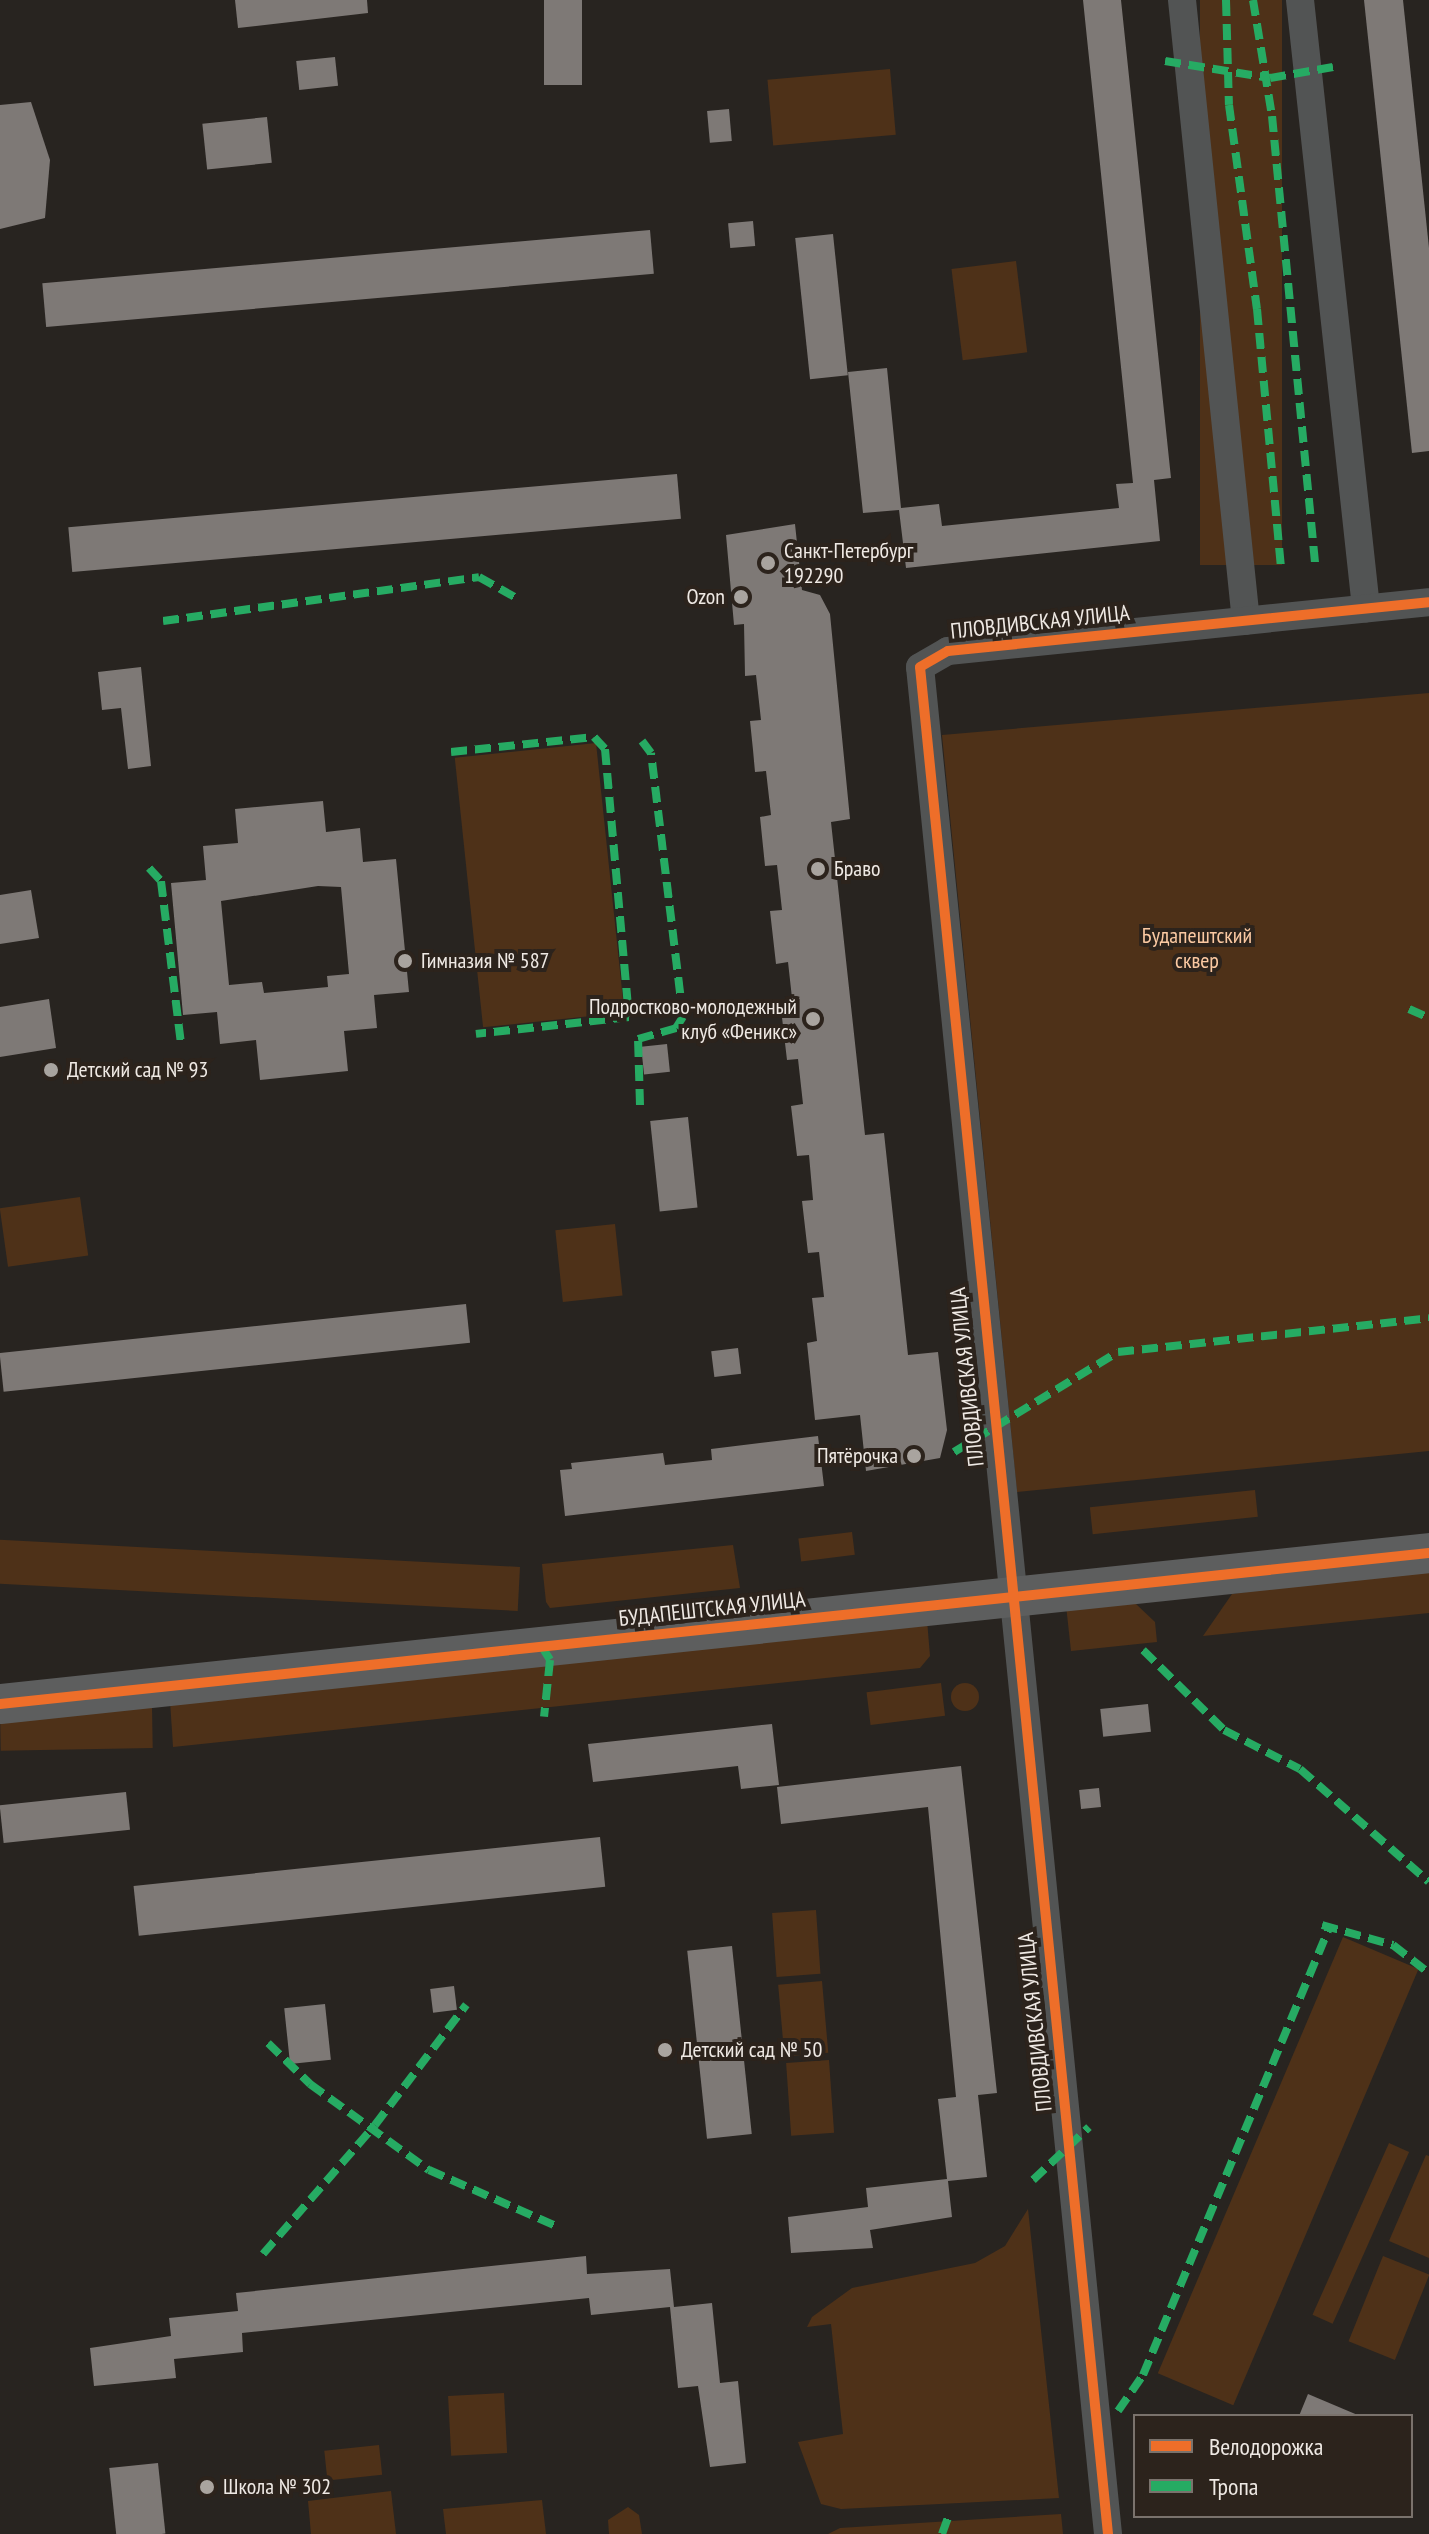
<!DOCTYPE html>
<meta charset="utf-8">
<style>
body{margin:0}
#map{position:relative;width:1429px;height:2534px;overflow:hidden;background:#282420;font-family:"PT Sans Narrow",sans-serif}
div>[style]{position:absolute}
.green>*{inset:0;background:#4e3118;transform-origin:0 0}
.round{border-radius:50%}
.building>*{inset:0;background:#7e7976;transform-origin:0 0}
.street>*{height:28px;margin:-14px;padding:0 14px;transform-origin:14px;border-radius:14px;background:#525454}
.secondary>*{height:40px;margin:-20px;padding:0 20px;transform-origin:20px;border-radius:20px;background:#5d5e5e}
.quiet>*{height:8px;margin-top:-4px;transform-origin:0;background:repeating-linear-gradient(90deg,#26ab63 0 16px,transparent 0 24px)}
.cycleway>*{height:10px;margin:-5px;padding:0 5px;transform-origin:5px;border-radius:5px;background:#ee6e29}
.dots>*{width:22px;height:22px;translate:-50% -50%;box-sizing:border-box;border:4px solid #2c231c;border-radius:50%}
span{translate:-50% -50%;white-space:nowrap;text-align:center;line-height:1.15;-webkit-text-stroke:8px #2c231c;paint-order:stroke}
.poi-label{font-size:22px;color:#efe9e4}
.left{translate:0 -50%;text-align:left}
.right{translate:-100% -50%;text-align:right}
.street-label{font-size:22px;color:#efe9e4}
.park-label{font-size:22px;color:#fbc9a2}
.legend{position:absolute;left:1133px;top:2414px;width:280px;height:104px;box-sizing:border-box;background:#2c231c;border:2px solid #7a726c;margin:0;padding:10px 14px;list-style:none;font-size:24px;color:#efe9e4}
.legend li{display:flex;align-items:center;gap:16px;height:40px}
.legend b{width:40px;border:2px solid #7a726c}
</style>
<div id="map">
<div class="green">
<i style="left:1200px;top:0;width:82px;height:565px"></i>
<i style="left:890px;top:69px;width:66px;height:123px;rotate:85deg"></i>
<i style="left:1016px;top:261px;width:92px;height:65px;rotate:83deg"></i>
<i style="clip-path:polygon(1429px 693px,1429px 1451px,1017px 1492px,942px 735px)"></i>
<i style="left:596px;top:743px;width:271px;height:142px;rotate:84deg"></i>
<i style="left:80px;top:1197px;width:59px;height:81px;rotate:82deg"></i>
<i style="left:615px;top:1224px;width:72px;height:60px;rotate:84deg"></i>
<i style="left:1255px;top:1490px;width:27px;height:166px;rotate:84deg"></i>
<i style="left:852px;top:1532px;width:23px;height:54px;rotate:83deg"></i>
<i style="clip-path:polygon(733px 1545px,740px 1588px,550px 1608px,546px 1602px,542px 1564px)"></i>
<i style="clip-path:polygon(1429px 1566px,1429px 1613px,1203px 1636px,1232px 1594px)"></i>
<i style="left:520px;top:1567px;width:44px;height:523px;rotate:93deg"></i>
<i style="clip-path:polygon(1136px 1604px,1155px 1622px,1157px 1642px,1071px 1651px,1066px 1605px)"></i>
<i style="clip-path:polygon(927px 1620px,930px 1656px,920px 1668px,173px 1747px,170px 1700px)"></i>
<i class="round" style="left:951px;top:1683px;width:28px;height:28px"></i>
<i style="left:941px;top:1683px;width:33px;height:75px;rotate:83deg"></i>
<i style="left:152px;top:1707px;width:41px;height:152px;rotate:89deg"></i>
<i style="left:816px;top:1910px;width:64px;height:44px;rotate:86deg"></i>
<i style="left:1343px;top:1937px;width:82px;height:474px;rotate:23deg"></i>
<i style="left:822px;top:1981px;width:72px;height:44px;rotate:85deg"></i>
<i style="left:829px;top:2060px;width:73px;height:43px;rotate:86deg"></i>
<i style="left:1389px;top:2143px;width:22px;height:188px;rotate:24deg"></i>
<i style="clip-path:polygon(1426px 2155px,1429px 2156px,1429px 2258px,1389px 2241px)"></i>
<i style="clip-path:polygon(1028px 2209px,1059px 2498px,841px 2509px,821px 2504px,798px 2442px,843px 2434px,831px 2324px,807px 2327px,812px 2317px,852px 2288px,975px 2263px,1005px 2246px)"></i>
<i style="left:1383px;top:2256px;width:50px;height:92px;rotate:22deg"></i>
<i style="left:504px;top:2393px;width:60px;height:56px;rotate:87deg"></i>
<i style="left:379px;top:2445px;width:30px;height:55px;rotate:84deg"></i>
<i style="clip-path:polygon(391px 2491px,396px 2534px,311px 2534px,308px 2501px)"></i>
<i style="clip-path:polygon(542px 2500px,546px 2534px,446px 2534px,443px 2509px)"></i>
<i style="clip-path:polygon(628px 2507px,639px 2515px,642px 2534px,609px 2534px,608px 2520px)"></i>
<i style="clip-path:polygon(1061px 2514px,1063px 2534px,828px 2534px,840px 2528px)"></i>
</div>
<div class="building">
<i style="clip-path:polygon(235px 0,367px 0,368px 13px,238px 28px)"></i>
<i style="left:544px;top:0;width:38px;height:85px"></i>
<i style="clip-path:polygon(1083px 0,1121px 0,1171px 478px,1154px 480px,1160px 541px,906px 568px,899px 510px,863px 513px,848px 372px,887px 368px,901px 508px,939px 504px,942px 526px,1119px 508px,1116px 484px,1133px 483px)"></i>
<i style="clip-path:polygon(1364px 0,1403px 0,1429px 248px,1429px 451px,1412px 453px)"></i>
<i style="left:335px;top:57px;width:29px;height:39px;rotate:84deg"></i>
<i style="clip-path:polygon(31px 102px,50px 160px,45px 218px,0 229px,0 105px)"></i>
<i style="left:729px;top:109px;width:32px;height:22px;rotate:85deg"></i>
<i style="left:267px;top:117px;width:46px;height:65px;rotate:84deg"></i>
<i style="left:753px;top:221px;width:25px;height:25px;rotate:85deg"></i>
<i style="left:650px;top:230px;width:44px;height:610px;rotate:85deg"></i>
<i style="left:833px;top:234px;width:142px;height:38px;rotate:84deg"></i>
<i style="left:677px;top:474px;width:45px;height:611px;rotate:85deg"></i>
<i style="clip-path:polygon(795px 524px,802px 590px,820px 595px,830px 614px,850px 819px,831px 822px,865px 1135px,884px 1133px,908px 1355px,938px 1352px,947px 1430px,940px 1458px,866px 1471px,860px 1415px,815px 1420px,807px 1343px,817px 1341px,812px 1298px,824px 1297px,819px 1252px,808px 1253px,802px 1201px,813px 1200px,809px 1155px,797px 1156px,791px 1106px,803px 1104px,798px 1059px,787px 1060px,781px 1009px,793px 1007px,788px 962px,776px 964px,770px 911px,782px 910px,777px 865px,765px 866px,760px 817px,771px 815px,766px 771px,755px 772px,753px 750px,750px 721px,761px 720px,756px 675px,745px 676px,744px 624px,734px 625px,726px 535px)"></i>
<i style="clip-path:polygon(141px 667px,151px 766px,128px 769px,121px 708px,102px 710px,98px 672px)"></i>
<i style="clip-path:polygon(evenodd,323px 801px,326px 832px,360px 828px,363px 862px,396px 859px,409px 992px,374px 995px,377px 1028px,344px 1031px,348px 1071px,260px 1080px,256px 1040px,220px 1044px,217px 1012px,183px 1015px,171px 883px,206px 880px,203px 846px,238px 843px,235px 809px,323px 801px,318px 886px,341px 887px,349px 974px,327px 976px,328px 987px,264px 993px,262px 982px,229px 985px,221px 901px,318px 886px)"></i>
<i style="clip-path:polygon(31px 890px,39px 938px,0 944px,0 895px)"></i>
<i style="clip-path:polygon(49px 999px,56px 1048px,0 1057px,0 1007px)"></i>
<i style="left:667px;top:1044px;width:28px;height:26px;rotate:84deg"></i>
<i style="left:688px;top:1117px;width:91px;height:38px;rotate:84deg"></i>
<i style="left:466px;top:1304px;width:39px;height:469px;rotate:84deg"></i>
<i style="left:738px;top:1348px;width:26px;height:27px;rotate:83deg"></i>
<i style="clip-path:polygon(818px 1436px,824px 1486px,565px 1516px,560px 1470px,572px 1469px,571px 1463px,663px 1453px,665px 1465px,712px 1460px,711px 1449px)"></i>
<i style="left:1148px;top:1704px;width:28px;height:48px;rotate:84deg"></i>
<i style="clip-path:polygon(772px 1724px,779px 1785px,741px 1789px,738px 1766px,593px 1782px,588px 1744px)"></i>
<i style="clip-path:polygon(961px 1766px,997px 2093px,978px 2095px,987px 2177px,948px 2181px,952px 2217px,870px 2230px,873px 2248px,791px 2253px,788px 2217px,868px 2207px,866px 2188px,947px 2179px,938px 2099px,956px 2097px,928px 1807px,781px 1824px,777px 1787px)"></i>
<i style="left:1099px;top:1788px;width:19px;height:20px;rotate:84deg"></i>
<i style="left:126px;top:1792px;width:38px;height:127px;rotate:84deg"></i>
<i style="left:600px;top:1837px;width:50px;height:469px;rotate:84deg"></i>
<i style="left:732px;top:1946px;width:189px;height:45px;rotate:84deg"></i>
<i style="left:454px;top:1986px;width:24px;height:24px;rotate:83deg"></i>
<i style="left:325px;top:2004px;width:56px;height:41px;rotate:84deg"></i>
<i style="clip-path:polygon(586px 2256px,587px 2274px,670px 2269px,674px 2307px,712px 2303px,720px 2383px,738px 2381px,746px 2463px,710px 2467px,698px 2386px,678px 2388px,670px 2307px,591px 2315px,589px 2298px,242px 2333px,243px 2352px,174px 2359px,176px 2378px,94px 2386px,90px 2348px,171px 2336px,169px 2318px,238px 2311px,236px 2293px)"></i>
<i style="clip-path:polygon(1308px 2394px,1360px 2416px,1299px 2416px)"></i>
<i style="left:158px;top:2463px;width:71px;height:49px;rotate:84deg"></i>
</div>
<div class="street">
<i style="left:1182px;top:0;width:624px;rotate:84.12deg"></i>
<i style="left:1300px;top:0;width:612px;rotate:83.8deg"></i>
<i style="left:1108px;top:2534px;width:1876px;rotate:-95.75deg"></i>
<i style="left:920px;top:667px;width:32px;rotate:-30deg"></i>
<i style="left:948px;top:651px;width:483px;rotate:-5.8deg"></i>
</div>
<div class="secondary">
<i style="left:0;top:1704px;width:1437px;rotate:-6.03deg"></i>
</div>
<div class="quiet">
<i style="left:1226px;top:0;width:105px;rotate:88.4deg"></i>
<i style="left:1229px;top:105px;width:206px;rotate:82.2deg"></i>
<i style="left:1257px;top:309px;width:260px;rotate:84.7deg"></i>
<i style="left:1253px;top:0;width:118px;rotate:80.7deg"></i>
<i style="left:1272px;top:116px;width:450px;rotate:84.5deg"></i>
<i style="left:1165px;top:61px;width:106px;rotate:9.2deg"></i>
<i style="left:1270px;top:78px;width:64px;rotate:-9.9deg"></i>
<i style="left:163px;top:621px;width:319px;rotate:-7.9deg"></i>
<i style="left:479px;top:577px;width:47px;rotate:29.3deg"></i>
<i style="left:451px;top:752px;width:144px;rotate:-6deg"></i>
<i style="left:594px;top:737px;width:16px;rotate:47deg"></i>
<i style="left:605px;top:749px;width:269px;rotate:84.9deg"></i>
<i style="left:629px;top:1017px;width:154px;rotate:173.7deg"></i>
<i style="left:149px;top:868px;width:18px;rotate:47deg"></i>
<i style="left:161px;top:881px;width:165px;rotate:83deg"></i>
<i style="left:1409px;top:1009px;width:22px;rotate:24deg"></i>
<i style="left:640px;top:1105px;width:66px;rotate:-91.7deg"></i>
<i style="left:638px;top:1039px;width:40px;rotate:-16deg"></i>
<i style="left:676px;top:1028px;width:13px;rotate:-58deg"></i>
<i style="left:683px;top:1017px;width:266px;rotate:-96.9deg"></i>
<i style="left:651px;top:753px;width:15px;rotate:-127deg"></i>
<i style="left:954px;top:1452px;width:192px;rotate:-31.4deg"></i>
<i style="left:1118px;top:1352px;width:313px;rotate:-6.2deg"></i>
<i style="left:542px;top:1647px;width:15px;rotate:58deg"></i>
<i style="left:550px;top:1660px;width:57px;rotate:96deg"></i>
<i style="left:1143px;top:1650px;width:114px;rotate:44.6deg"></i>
<i style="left:1224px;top:1730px;width:85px;rotate:27.2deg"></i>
<i style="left:1300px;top:1769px;width:171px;rotate:41.2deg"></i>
<i style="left:1322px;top:1925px;width:74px;rotate:15.7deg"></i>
<i style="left:1393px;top:1945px;width:46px;rotate:37.9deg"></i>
<i style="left:268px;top:2043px;width:59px;rotate:44.3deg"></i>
<i style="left:310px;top:2084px;width:147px;rotate:35.9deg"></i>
<i style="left:429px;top:2170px;width:141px;rotate:23.8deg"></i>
<i style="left:1033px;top:2180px;width:77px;rotate:-43.4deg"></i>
<i style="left:263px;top:2254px;width:171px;rotate:-49deg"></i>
<i style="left:375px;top:2125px;width:151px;rotate:-52.8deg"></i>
<i style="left:1118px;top:2411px;width:44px;rotate:-55.2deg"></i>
<i style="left:1143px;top:2375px;width:484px;rotate:-67.4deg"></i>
<i style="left:942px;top:2534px;width:23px;rotate:-70deg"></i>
</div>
<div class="cycleway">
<i style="left:0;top:1704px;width:1437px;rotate:-6.03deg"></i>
<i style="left:1108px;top:2534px;width:1876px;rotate:-95.75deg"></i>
<i style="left:920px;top:667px;width:32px;rotate:-30deg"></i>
<i style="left:948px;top:651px;width:483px;rotate:-5.8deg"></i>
</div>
<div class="dots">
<i style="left:768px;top:563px;background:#a9a49f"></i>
<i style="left:741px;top:597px;background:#a9a49f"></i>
<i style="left:818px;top:869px;background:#a9a49f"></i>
<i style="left:405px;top:961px;background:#a9a49f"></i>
<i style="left:813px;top:1019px;background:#a9a49f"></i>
<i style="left:51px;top:1070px;background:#a9a49f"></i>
<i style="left:914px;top:1456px;background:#a9a49f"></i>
<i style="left:665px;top:2050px;background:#a9a49f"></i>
<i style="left:207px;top:2487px;background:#a9a49f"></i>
</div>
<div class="poi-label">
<span class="left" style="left:784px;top:563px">Санкт-Петербург<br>192290</span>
<span class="right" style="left:725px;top:597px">Ozon</span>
<span class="left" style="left:834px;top:869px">Браво</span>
<span class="left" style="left:421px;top:961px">Гимназия № 587</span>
<span class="right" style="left:797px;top:1019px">Подростково-молодежный<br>клуб «Феникс»</span>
<span class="left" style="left:67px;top:1070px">Детский сад № 93</span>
<span class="right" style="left:898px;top:1456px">Пятёрочка</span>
<span class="left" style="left:681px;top:2050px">Детский сад № 50</span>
<span class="left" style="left:223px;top:2487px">Школа № 302</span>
</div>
<div class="street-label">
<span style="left:1040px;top:622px;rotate:-6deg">ПЛОВДИВСКАЯ УЛИЦА</span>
<span style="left:967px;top:1377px;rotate:-96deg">ПЛОВДИВСКАЯ УЛИЦА</span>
<span style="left:712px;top:1609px;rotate:-6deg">БУДАПЕШТСКАЯ УЛИЦА</span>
<span style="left:1035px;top:2022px;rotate:-96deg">ПЛОВДИВСКАЯ УЛИЦА</span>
</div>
<div class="park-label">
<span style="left:1197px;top:948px">Будапештский<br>сквер</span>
</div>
<ul class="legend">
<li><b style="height:10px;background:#ee6e29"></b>Велодорожка</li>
<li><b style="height:10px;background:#26ab63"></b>Тропа</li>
</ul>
</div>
